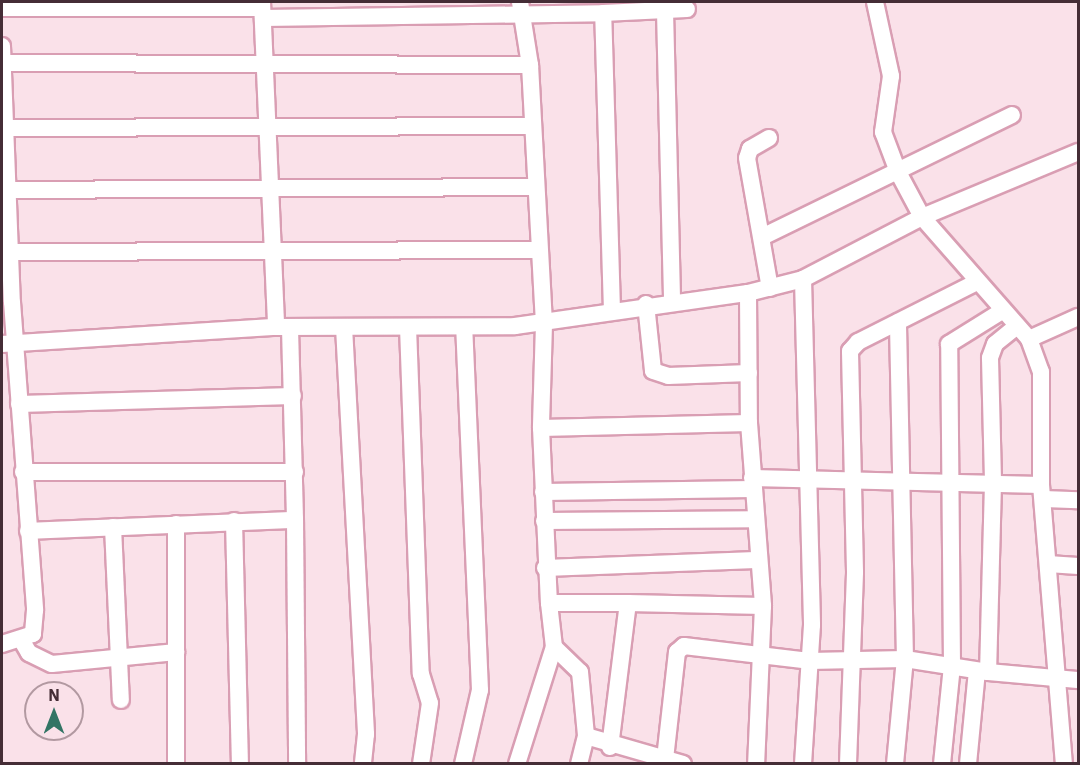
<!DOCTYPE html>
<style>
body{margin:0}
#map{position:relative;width:1080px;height:765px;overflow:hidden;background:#fae1e9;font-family:"IBM Plex Sans",sans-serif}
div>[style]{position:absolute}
.roads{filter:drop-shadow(2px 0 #d99eb3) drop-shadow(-2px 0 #d99eb3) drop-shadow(0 2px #d99eb3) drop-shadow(0 -2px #d99eb3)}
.minor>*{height:16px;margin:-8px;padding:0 8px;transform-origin:8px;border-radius:8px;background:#fff}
span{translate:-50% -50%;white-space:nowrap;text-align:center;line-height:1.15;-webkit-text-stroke:4.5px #fae1e9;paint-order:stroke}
.frame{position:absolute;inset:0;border:3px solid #452d36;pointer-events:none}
.north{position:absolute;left:24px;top:681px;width:60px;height:60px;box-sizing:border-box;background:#fae1e9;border:2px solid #b299a1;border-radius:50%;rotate:0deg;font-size:16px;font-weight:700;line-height:24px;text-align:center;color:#452d36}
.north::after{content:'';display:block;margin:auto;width:21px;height:27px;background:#327464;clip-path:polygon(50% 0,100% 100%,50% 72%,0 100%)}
</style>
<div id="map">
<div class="roads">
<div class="minor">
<i style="left:262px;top:2px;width:325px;rotate:87.5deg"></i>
<i style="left:520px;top:2px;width:64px;rotate:81deg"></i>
<i style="left:875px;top:2px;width:76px;rotate:77.8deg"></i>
<i style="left:891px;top:76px;width:57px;rotate:98.1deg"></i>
<i style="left:883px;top:132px;width:43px;rotate:69.4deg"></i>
<i style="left:898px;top:172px;width:51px;rotate:61.9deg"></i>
<i style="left:922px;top:217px;width:162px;rotate:48.7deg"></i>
<i style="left:1029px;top:339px;width:35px;rotate:70deg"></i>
<i style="left:1041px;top:372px;width:113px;rotate:90deg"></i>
<i style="left:1041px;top:485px;width:280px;rotate:85.3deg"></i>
<i style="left:2px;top:8px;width:260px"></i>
<i style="left:665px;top:11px;width:289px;rotate:88.6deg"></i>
<i style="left:263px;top:18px;width:340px;rotate:-0.8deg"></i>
<i style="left:2px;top:46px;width:256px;rotate:87.8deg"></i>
<i style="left:12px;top:302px;width:309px;rotate:85.7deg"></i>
<i style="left:35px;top:610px;width:24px;rotate:95deg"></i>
<i style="left:33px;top:634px;width:33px;rotate:162deg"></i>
<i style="left:4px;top:63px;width:526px;rotate:0.22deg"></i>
<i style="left:530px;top:65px;width:259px;rotate:86.9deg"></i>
<i style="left:544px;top:324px;width:104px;rotate:91.7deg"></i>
<i style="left:541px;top:428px;width:175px;rotate:87.4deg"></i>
<i style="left:9px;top:128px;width:524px;rotate:-0.22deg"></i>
<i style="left:769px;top:138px;width:22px;rotate:150deg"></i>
<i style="left:750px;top:149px;width:9px;rotate:108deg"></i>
<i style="left:747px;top:158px;width:132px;rotate:80deg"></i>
<i style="left:11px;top:190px;width:522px;rotate:-0.33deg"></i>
<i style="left:762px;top:237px;width:278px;rotate:-26deg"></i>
<i style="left:10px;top:252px;width:526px;rotate:-0.22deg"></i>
<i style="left:803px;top:279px;width:346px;rotate:88.5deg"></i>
<i style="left:812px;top:625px;width:139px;rotate:93.7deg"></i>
<i style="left:748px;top:293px;width:130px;rotate:89.6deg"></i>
<i style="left:749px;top:423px;width:184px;rotate:85.6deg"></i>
<i style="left:763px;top:606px;width:158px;rotate:92.5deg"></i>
<i style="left:646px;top:304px;width:67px;rotate:84deg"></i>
<i style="left:653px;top:371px;width:16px;rotate:18deg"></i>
<i style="left:668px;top:376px;width:81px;rotate:-2.1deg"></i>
<i style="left:612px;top:311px;width:298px;rotate:-91.7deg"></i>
<i style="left:603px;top:13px;width:84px;rotate:-2.7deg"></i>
<i style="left:1017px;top:326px;width:28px;rotate:141deg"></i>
<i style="left:995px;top:344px;width:15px;rotate:110deg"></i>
<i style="left:990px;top:358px;width:125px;rotate:88.6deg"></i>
<i style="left:993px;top:483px;width:189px;rotate:91.5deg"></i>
<i style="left:988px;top:672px;width:90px;rotate:5.1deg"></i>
<i style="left:344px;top:327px;width:408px;rotate:86.9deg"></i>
<i style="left:366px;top:734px;width:30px;rotate:96deg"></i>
<i style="left:408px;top:327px;width:347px;rotate:87.9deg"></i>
<i style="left:421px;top:674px;width:30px;rotate:73deg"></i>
<i style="left:430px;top:703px;width:62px;rotate:98.4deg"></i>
<i style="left:290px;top:328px;width:192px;rotate:88.5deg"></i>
<i style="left:1029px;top:339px;width:54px;rotate:-24.2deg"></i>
<i style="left:2px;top:344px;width:275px;rotate:-3.6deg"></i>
<i style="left:276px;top:327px;width:239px;rotate:-0.2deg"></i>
<i style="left:515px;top:326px;width:235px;rotate:-8.1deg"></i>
<i style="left:748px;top:293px;width:57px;rotate:-14.3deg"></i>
<i style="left:803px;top:279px;width:134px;rotate:-27.5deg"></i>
<i style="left:922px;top:217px;width:169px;rotate:-22.6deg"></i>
<i style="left:19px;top:404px;width:274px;rotate:-1.7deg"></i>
<i style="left:541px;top:428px;width:208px;rotate:-1.4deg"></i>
<i style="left:23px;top:472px;width:272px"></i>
<i style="left:752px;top:478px;width:289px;rotate:1.4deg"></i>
<i style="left:543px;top:492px;width:210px;rotate:-0.8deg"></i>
<i style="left:1043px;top:499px;width:35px;rotate:2deg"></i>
<i style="left:234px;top:521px;width:243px;rotate:88.6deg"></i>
<i style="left:544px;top:521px;width:210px;rotate:-0.5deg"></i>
<i style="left:176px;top:524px;width:240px;rotate:90deg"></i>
<i style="left:113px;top:527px;width:173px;rotate:87.4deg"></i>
<i style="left:28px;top:531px;width:267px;rotate:-2.4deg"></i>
<i style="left:295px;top:520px;width:244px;rotate:89.5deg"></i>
<i style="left:1048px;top:564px;width:30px;rotate:4deg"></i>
<i style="left:545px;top:568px;width:211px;rotate:-2.2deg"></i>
<i style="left:22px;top:641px;width:14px;rotate:60deg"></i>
<i style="left:29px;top:653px;width:25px;rotate:26deg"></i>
<i style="left:52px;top:664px;width:125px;rotate:-5.5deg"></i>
<i style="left:554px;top:647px;width:44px;rotate:-96.5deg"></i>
<i style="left:549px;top:603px;width:79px"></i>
<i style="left:610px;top:747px;width:145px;rotate:-82.9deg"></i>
<i style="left:628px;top:603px;width:135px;rotate:1.3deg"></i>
<i style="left:665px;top:759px;width:108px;rotate:-83.6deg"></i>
<i style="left:677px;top:652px;width:9px;rotate:-41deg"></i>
<i style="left:684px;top:646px;width:126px;rotate:6.8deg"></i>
<i style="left:809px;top:661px;width:96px;rotate:-1.2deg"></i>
<i style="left:905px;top:659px;width:84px;rotate:8.9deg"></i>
<i style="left:463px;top:764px;width:76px;rotate:-77.1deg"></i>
<i style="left:480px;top:690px;width:362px;rotate:-92.5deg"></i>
<i style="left:517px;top:764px;width:123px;rotate:-72.5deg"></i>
<i style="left:554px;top:647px;width:36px;rotate:44deg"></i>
<i style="left:580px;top:672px;width:64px;rotate:84.6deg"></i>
<i style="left:586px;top:736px;width:101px;rotate:16.1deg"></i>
<i style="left:579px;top:764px;width:29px;rotate:-76deg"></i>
<i style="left:848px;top:764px;width:192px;rotate:-87.9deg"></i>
<i style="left:855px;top:572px;width:221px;rotate:-91.3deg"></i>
<i style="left:850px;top:351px;width:12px;rotate:-48deg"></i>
<i style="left:858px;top:342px;width:131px;rotate:-26.8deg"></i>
<i style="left:895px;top:764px;width:105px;rotate:-84.6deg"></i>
<i style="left:905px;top:659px;width:337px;rotate:-91.2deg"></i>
<i style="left:942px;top:764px;width:100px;rotate:-84.2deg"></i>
<i style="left:952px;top:665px;width:321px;rotate:-90.5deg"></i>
<i style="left:949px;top:344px;width:62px;rotate:-31.9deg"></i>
<i style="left:968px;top:764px;width:93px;rotate:-84.5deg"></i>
</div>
</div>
<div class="frame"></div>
<div class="north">N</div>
</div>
